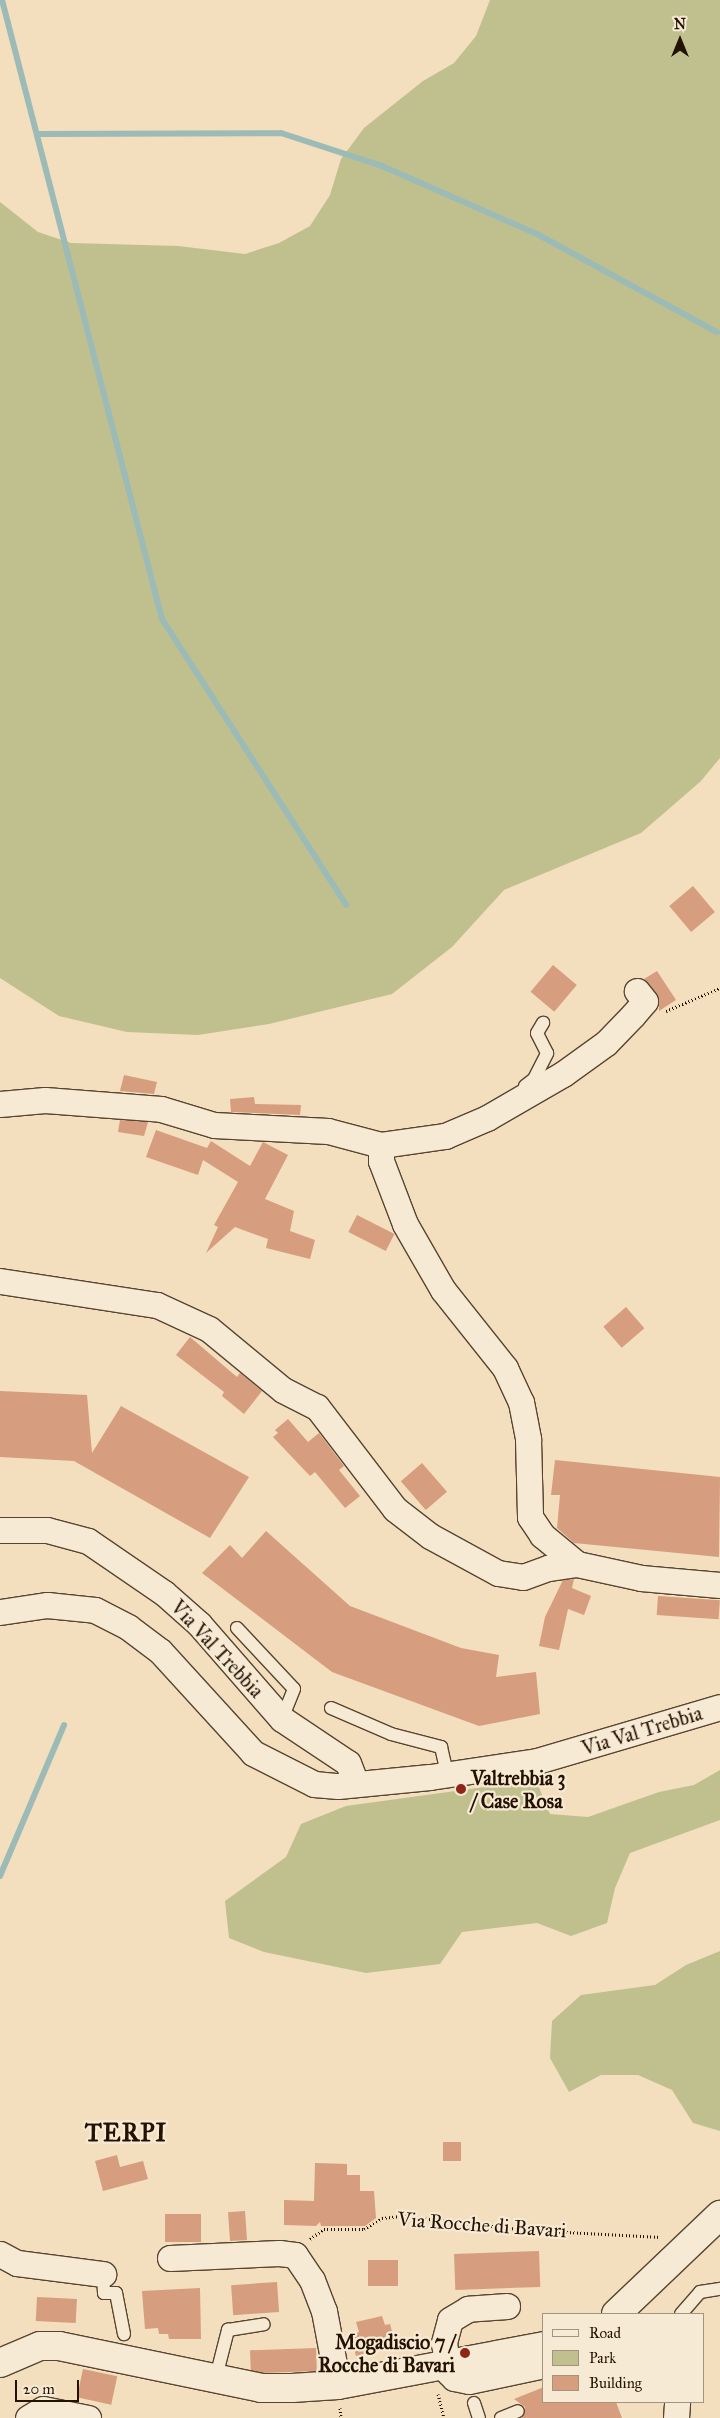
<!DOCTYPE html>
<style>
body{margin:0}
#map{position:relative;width:720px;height:2418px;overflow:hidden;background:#f3debe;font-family:"IM FELL Great Primer",serif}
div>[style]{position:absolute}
.green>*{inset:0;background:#bfc08e}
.stream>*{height:6px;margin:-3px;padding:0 3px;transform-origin:3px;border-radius:3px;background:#9cbbb6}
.building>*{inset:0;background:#d69d7e;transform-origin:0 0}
.path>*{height:3px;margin-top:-1.5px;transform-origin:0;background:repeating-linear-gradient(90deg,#241200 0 1px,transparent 0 3.5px)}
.roads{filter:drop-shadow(1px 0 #584530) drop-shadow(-1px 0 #584530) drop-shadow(0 1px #584530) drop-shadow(0 -1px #584530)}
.service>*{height:12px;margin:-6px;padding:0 6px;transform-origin:6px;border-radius:6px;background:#f7ead5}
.minor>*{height:25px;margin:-12.5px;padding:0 12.5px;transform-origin:12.5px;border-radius:12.5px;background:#f7ead5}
.tertiary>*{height:28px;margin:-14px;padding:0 14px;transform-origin:14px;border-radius:14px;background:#f7ead5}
.dots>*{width:14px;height:14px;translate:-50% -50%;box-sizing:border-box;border:2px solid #f7ead5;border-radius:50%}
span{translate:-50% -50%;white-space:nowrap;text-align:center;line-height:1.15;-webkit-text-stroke:4.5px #f7ead5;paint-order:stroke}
.street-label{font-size:20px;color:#241200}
.poi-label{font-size:20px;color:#241200;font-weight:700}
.left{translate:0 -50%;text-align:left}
.right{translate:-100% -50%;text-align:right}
.district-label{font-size:25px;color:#241200;font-weight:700;letter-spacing:1px}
.legend{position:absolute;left:542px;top:2313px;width:162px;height:90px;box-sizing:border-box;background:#f7ead5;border:1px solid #a39480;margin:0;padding:6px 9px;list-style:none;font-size:15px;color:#241200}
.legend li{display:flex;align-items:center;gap:10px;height:25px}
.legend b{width:25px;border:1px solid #a39480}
.north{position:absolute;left:655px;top:15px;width:50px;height:50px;-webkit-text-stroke:4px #f7ead5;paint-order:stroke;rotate:0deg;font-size:14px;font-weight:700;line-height:20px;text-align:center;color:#241200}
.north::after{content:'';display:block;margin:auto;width:18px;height:22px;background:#241200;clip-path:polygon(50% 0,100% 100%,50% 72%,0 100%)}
.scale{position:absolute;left:15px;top:2380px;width:64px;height:22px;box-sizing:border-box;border:2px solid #241200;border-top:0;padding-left:6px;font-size:15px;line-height:18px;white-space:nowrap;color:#241200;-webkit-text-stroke:4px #f7ead5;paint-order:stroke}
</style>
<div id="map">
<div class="green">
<i style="clip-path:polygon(490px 0,720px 0,720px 758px,701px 781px,641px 833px,504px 890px,452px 947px,392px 994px,269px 1024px,198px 1035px,127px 1032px,59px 1016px,0 978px,0 202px,38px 232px,71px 243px,178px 246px,245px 254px,279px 243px,310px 226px,330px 195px,341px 159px,364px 128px,423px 81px,454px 63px,476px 36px)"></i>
<i style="clip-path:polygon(720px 1770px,720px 1820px,630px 1853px,615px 1888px,607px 1923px,571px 1936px,537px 1923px,462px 1932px,440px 1964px,366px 1973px,264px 1952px,229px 1938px,225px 1901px,286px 1857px,301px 1824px,346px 1806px,536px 1780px,550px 1814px,588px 1817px,659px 1792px,694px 1785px)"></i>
<i style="clip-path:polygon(720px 1951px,720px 2131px,693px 2123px,672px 2090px,638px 2075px,601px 2075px,569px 2092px,550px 2058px,552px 2021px,581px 1995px,655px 1985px,686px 1965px)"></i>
</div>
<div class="stream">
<i style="left:2px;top:0;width:639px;rotate:75.51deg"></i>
<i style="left:162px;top:619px;width:340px;rotate:57.2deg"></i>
<i style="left:39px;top:134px;width:242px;rotate:-0.2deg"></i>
<i style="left:281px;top:133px;width:106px;rotate:18.1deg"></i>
<i style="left:382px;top:166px;width:169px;rotate:23.7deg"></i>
<i style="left:537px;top:234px;width:205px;rotate:28.6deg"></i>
<i style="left:0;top:1876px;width:164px;rotate:-67deg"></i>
</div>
<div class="building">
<i style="left:693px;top:886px;width:34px;height:31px;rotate:50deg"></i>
<i style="left:553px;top:965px;width:31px;height:35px;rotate:40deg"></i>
<i style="clip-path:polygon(657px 971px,676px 1000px,659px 1011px,659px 998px,644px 979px)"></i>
<i style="clip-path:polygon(124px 1075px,157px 1082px,154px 1094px,120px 1091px)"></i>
<i style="clip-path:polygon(254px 1097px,255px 1104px,301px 1105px,300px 1115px,231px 1112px,230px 1099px)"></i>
<i style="clip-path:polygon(120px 1120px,148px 1122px,144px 1136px,118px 1132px)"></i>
<i style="clip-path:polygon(156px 1130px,207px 1148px,211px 1141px,250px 1166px,263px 1142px,288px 1155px,265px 1199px,294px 1211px,290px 1231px,315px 1240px,310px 1259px,266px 1248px,268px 1239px,235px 1227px,206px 1253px,218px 1227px,214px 1225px,238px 1182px,203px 1160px,198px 1175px,146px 1157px)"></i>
<i style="left:357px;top:1215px;width:42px;height:19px;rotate:27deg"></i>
<i style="left:626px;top:1307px;width:28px;height:30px;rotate:49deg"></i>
<i style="clip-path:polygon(190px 1337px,237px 1377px,240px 1373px,262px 1391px,244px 1414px,222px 1396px,224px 1392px,176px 1355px)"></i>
<i style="clip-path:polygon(0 1391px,87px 1395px,92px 1453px,121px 1406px,249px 1477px,210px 1538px,74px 1461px,0 1457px)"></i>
<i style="clip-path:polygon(288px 1419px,308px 1442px,319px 1433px,344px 1466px,339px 1470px,360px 1496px,345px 1508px,315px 1472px,310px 1476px,273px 1437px,278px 1433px,275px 1430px)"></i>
<i style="clip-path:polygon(555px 1460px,720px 1477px,719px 1557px,574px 1543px,557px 1528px,560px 1495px,551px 1495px)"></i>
<i style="left:422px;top:1463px;width:38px;height:28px;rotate:49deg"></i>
<i style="clip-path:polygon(266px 1531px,350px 1606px,461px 1648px,499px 1655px,496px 1677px,536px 1672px,540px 1714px,479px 1726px,332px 1672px,202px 1573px,230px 1545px,242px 1558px)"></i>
<i style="clip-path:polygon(574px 1579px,572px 1588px,591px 1596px,584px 1615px,568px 1609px,559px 1650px,539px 1646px,545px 1617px,563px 1580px)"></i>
<i style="left:658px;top:1596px;width:62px;height:19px;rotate:4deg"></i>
<i style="left:443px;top:2142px;width:18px;height:19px"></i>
<i style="clip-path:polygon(117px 2155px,120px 2167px,143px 2161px,148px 2179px,103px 2191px,95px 2161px)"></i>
<i style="clip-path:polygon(315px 2163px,347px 2164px,347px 2175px,360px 2175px,360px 2191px,374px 2191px,376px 2218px,365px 2226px,321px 2226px,320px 2222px,316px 2226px,284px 2225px,284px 2200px,314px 2201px)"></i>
<i style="left:245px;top:2211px;width:29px;height:17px;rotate:86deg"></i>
<i style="left:201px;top:2214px;width:28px;height:36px;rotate:90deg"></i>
<i style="left:539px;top:2251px;width:36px;height:85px;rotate:88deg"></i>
<i style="left:368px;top:2260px;width:30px;height:26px"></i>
<i style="left:277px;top:2282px;width:30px;height:46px;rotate:86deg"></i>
<i style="clip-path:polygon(200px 2288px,201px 2339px,169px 2339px,168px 2334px,159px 2334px,158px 2328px,145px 2329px,142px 2291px)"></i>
<i style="left:37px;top:2297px;width:40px;height:24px;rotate:3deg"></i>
<i style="clip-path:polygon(382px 2316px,385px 2325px,390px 2324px,396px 2346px,356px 2356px,350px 2335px,359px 2332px,356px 2322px)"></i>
<i style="left:316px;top:2348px;width:23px;height:66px;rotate:88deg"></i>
<i style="left:83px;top:2369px;width:35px;height:29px;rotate:12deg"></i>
<i style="clip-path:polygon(544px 2387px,544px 2402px,616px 2402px,622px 2418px,522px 2418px,525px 2407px,514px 2399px)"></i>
</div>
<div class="path">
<i style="left:666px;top:1011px;width:59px;rotate:-23.1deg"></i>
<i style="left:310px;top:2239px;width:17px;rotate:-36deg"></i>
<i style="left:324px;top:2229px;width:40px"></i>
<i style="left:364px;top:2229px;width:21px;rotate:-31deg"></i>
<i style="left:382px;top:2218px;width:19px;rotate:-6deg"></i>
<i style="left:401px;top:2216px;width:128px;rotate:6.3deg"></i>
<i style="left:528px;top:2230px;width:133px;rotate:3deg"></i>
<i style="left:438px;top:2394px;width:25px;rotate:76deg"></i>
<i style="left:340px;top:2408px;width:10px;rotate:84deg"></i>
</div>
<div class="roads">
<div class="service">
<i style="left:525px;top:1086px;width:11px;rotate:-38deg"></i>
<i style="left:534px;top:1079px;width:29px;rotate:-63deg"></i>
<i style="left:547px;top:1053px;width:22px;rotate:-117deg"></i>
<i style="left:537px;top:1033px;width:12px;rotate:-59deg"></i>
<i style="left:237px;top:1628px;width:83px;rotate:46.9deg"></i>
<i style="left:294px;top:1689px;width:32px;rotate:112deg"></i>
<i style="left:331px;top:1708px;width:65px;rotate:23.4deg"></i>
<i style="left:391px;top:1734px;width:52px;rotate:14.6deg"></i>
<i style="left:441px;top:1747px;width:28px;rotate:77deg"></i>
<i style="left:103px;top:2274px;width:19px;rotate:87deg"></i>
<i style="left:104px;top:2293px;width:12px"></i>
<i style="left:116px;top:2293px;width:42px;rotate:79deg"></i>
<i style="left:681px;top:2314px;width:29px;rotate:-49deg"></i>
<i style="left:700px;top:2292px;width:20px;rotate:-9deg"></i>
<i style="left:216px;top:2377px;width:49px;rotate:-75.7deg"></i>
<i style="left:228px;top:2330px;width:36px;rotate:-9deg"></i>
<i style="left:474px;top:2403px;width:16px;rotate:72deg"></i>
<i style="left:501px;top:2418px;width:18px;rotate:-22deg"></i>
</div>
<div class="minor">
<i style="left:0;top:1104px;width:45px;rotate:-5.1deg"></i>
<i style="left:45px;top:1100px;width:116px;rotate:4.4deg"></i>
<i style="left:161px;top:1109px;width:55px;rotate:16.8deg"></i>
<i style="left:214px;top:1125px;width:114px;rotate:3deg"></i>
<i style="left:328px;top:1131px;width:55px;rotate:14.8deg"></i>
<i style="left:381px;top:1145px;width:16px;rotate:90deg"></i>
<i style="left:381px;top:1161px;width:67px;rotate:69.1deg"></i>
<i style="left:405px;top:1224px;width:76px;rotate:60.1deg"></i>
<i style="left:443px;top:1290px;width:100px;rotate:51.5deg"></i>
<i style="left:505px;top:1368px;width:38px;rotate:65deg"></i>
<i style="left:521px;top:1402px;width:38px;rotate:79deg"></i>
<i style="left:528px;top:1439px;width:78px;rotate:88.5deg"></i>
<i style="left:530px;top:1517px;width:22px;rotate:56deg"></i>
<i style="left:542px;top:1535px;width:45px;rotate:39.6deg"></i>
<i style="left:381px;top:1145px;width:65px;rotate:-8deg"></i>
<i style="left:445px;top:1136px;width:46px;rotate:-23.2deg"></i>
<i style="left:487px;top:1118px;width:88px;rotate:-30.1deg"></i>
<i style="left:563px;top:1074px;width:53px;rotate:-35.8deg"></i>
<i style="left:606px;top:1043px;width:39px;rotate:-46deg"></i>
<i style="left:633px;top:1015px;width:18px;rotate:-49deg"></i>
<i style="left:645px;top:1001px;width:13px;rotate:-129deg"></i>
<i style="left:0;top:1281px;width:159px;rotate:8.7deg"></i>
<i style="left:157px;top:1305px;width:57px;rotate:24.8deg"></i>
<i style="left:209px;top:1329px;width:96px;rotate:39.5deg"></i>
<i style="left:283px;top:1390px;width:38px;rotate:27deg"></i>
<i style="left:317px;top:1407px;width:128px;rotate:52.6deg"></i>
<i style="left:395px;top:1509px;width:44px;rotate:37.6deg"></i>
<i style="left:430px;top:1536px;width:77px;rotate:28.6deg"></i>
<i style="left:498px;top:1573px;width:25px;rotate:9deg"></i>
<i style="left:523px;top:1577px;width:27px;rotate:-20deg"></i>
<i style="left:548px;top:1568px;width:29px;rotate:-8deg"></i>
<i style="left:577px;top:1564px;width:66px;rotate:12.3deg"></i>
<i style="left:641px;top:1578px;width:79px;rotate:5.1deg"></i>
<i style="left:0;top:1530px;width:47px"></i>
<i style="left:47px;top:1530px;width:42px;rotate:15deg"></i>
<i style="left:88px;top:1541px;width:92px;rotate:34.4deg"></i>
<i style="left:164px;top:1593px;width:47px;rotate:41.5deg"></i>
<i style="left:199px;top:1624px;width:126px;rotate:48.9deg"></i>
<i style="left:282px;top:1719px;width:79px;rotate:33.7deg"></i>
<i style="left:348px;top:1763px;width:22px;rotate:69deg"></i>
<i style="left:0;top:1612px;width:48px;rotate:-8.5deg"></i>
<i style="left:47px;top:1605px;width:48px;rotate:5.9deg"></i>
<i style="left:95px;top:1610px;width:37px;rotate:27deg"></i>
<i style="left:128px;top:1627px;width:40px;rotate:37deg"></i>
<i style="left:160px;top:1651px;width:138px;rotate:47.6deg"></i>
<i style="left:253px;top:1753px;width:68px;rotate:26.9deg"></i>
<i style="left:314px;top:1784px;width:24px;rotate:5deg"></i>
<i style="left:338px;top:1786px;width:92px;rotate:-5.6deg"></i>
<i style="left:430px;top:1777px;width:108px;rotate:-8.5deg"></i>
<i style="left:537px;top:1761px;width:191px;rotate:-16.4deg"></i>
<i style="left:0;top:2254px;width:19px;rotate:28deg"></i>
<i style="left:17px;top:2263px;width:87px;rotate:7.3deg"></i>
<i style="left:170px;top:2258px;width:109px;rotate:-2.6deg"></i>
<i style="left:279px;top:2253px;width:16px;rotate:7deg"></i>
<i style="left:295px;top:2255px;width:30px;rotate:56deg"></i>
<i style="left:312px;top:2280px;width:33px;rotate:69deg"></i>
<i style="left:324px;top:2311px;width:75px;rotate:79.3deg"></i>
<i style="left:507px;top:2306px;width:39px;rotate:176deg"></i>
<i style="left:468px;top:2309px;width:21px;rotate:149deg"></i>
<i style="left:450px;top:2320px;width:24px;rotate:105deg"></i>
<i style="left:444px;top:2343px;width:30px;rotate:81deg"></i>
<i style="left:449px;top:2373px;width:7px;rotate:45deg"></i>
<i style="left:454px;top:2378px;width:15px;rotate:11deg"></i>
<i style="left:469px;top:2381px;width:77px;rotate:-12deg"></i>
<i style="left:28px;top:2418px;width:17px;rotate:-31deg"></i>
<i style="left:43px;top:2409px;width:46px;rotate:11.3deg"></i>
<i style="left:676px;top:2418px;width:16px;rotate:-86deg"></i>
</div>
<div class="tertiary">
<i style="left:616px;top:2314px;width:144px;rotate:-43.6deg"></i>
<i style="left:0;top:2363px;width:43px;rotate:-23deg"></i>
<i style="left:40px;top:2346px;width:19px"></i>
<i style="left:59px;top:2346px;width:206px;rotate:11.7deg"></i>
<i style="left:261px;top:2388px;width:31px"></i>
<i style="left:292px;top:2388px;width:46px;rotate:-3.7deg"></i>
<i style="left:338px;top:2385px;width:210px;rotate:-10.7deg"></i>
</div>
</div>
<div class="dots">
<i style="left:461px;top:1789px;background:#8f2418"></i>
<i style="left:465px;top:2353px;background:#8f2418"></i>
</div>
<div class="street-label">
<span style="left:217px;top:1649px;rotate:47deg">Via Val Trebbia</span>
<span style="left:642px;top:1731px;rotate:-17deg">Via Val Trebbia</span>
<span style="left:482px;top:2225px;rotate:4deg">Via Rocche di Bavari</span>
</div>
<div class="poi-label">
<span class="left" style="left:471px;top:1790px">Valtrebbia 3<br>/ Case Rosa</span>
<span class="right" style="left:455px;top:2354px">Mogadiscio 7 /<br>Rocche di Bavari</span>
</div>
<div class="district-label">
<span style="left:126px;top:2133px">TERPI</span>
</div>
<ul class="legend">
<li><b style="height:6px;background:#f7ead5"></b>Road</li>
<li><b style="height:14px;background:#bfc08e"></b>Park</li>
<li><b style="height:14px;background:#d69d7e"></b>Building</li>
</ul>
<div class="north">N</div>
<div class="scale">20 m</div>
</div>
